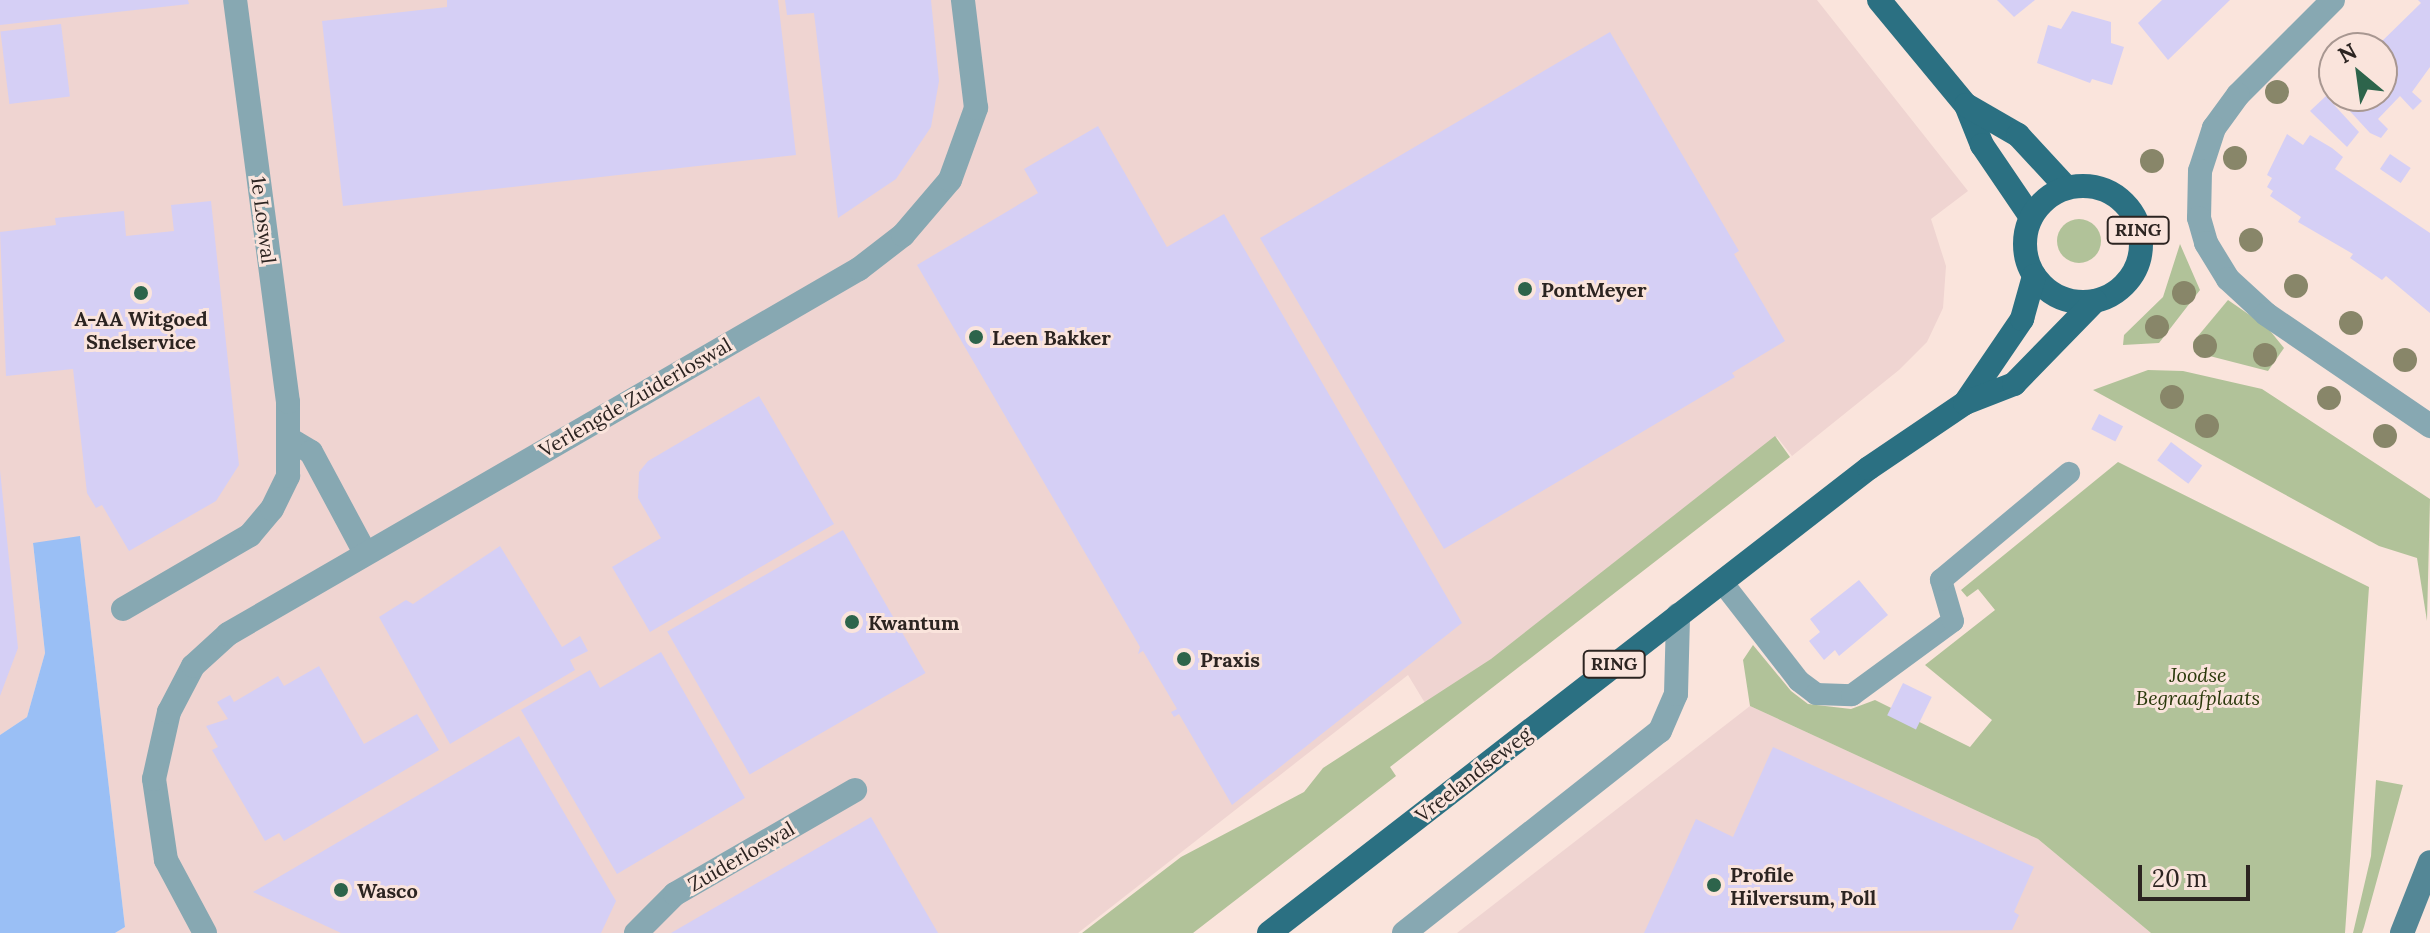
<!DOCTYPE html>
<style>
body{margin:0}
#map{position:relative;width:2430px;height:933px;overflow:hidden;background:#fae4dc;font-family:Lora,serif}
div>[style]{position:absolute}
.industrial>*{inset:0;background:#efd4d1}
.green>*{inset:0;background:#b1c299}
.round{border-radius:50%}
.water>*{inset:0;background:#9abff5}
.building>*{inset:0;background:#d5cff5;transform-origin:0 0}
.lane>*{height:22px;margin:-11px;padding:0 11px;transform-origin:11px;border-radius:11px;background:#87a8b2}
.street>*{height:24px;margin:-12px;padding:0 12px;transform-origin:12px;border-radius:12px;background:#87a8b2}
.secondary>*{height:24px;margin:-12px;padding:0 12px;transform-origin:12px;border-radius:12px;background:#548796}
.primary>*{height:24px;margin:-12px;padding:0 12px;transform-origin:12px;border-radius:12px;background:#2b7082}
.primary>.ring{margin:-12px;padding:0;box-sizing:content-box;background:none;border:24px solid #2b7082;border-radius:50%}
.trees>*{width:24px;height:24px;margin:-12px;border-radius:50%;background:#888669}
.dots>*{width:22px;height:22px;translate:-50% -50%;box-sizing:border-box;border:4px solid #fae4dc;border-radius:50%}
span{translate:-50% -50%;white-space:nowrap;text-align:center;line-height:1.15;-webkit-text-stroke:6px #fae4dc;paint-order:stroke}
.shield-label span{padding:2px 6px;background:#fae4dc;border:2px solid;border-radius:6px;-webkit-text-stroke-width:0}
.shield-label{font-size:18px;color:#2c2421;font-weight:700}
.street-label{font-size:20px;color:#2c2421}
.poi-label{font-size:20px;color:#2c2421;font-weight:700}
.left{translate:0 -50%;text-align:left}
.park-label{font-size:20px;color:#2a390b;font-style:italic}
.north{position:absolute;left:2318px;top:32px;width:80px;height:80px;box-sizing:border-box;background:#fae4dc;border:2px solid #a89791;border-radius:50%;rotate:331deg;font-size:22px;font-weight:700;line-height:32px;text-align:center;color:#2c2421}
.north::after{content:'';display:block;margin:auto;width:28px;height:36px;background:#2d644b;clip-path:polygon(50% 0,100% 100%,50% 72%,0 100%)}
.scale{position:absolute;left:2138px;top:865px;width:112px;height:36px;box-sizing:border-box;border:4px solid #2c2421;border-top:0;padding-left:10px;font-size:24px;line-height:28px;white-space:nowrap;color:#2c2421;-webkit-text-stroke:6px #fae4dc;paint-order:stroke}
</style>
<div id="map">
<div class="industrial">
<i style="clip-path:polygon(0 0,1817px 0,1968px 191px,1931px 219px,1946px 266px,1943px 308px,1927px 342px,1899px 370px,1792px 456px,1777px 437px,1431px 713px,1408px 675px,1078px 933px,115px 933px,125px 927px,80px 537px,33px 544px,45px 653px,27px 717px,0 735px)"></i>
<i style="clip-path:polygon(1750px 706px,2038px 839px,2151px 933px,1457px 933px)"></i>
</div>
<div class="green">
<i class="round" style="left:2057px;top:219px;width:44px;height:44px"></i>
<i style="clip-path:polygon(2180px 244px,2200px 290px,2159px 343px,2123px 345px,2124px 335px,2163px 297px)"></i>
<i style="clip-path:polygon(2228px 300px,2267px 327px,2284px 348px,2268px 371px,2194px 352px,2193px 342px)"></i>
<i style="clip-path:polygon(2148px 370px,2183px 371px,2262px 389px,2430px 499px,2427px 621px,2417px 558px,2379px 546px,2093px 390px)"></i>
<i style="clip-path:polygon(1775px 436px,1790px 457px,1390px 767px,1396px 776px,1193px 933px,1082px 933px,1181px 857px,1304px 792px,1323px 768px,1491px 659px)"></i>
<i style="clip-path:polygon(2118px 462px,2369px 587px,2345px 933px,2151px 933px,2038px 839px,1750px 706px,1743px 660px,1753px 645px,1791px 691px,1808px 704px,1851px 709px,1875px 700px,1970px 747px,1992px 720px,1925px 665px,1995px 610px,1978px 589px,1967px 597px,1961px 590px)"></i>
<i style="clip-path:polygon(2376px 780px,2403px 785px,2364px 927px,2362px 933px,2353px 933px,2371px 856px)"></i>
</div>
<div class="water">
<i style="clip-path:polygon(80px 536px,125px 927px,115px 933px,0 933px,0 735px,27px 717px,45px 653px,33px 543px)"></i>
</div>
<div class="building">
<i style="clip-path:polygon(0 0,188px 0,189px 4px,0 25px)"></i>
<i style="clip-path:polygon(447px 0,778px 0,796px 155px,343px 206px,322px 21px,447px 7px)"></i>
<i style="clip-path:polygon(785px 0,931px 0,939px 81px,931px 127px,896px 179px,838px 218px,814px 13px,787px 15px)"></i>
<i style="clip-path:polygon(1997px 0,2035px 0,2014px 17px)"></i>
<i style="clip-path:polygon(2162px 0,2230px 0,2168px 60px,2138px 23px)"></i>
<i style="clip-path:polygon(2418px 0,2430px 0,2430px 67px,2412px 92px,2422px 101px,2413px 110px,2400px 96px,2378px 119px,2388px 129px,2381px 138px,2370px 133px,2336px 96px,2382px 96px,2382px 48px,2375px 48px,2421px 3px)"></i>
<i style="clip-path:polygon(2072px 11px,2111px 22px,2111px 43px,2124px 47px,2112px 85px,2092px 79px,2090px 83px,2037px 63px,2048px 25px,2061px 29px)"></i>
<i style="left:61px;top:24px;width:73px;height:61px;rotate:83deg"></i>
<i style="clip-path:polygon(1610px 32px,1739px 251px,1734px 254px,1785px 341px,1732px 373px,1735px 377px,1444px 549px,1260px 238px)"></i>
<i style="clip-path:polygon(2326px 96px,2359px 132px,2347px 147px,2310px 111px)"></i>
<i style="clip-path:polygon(1098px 126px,1167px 247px,1224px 214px,1462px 623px,1232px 805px,1179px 714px,1174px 717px,1171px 712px,1177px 709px,1143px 651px,1138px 654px,1140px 647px,917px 265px,1038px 193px,1024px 169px)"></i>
<i style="clip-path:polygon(2287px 134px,2303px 145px,2310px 135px,2332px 148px,2343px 157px,2335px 169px,2430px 233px,2430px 313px,2386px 276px,2382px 280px,2350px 258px,2353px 254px,2298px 222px,2301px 217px,2270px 196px,2273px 191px,2267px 187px,2272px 178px,2267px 175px)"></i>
<i style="left:2390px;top:154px;width:25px;height:18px;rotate:34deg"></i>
<i style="clip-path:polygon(211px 201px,239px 465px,216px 501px,129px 551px,102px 505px,96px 508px,87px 493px,73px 369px,6px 376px,0 232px,56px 225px,55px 218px,124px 211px,126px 236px,174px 231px,171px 205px)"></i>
<i style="clip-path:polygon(759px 396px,834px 524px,650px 632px,612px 567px,661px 538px,638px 498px,639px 472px,648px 461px)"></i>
<i style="left:2099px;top:414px;width:27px;height:17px;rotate:27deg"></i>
<i style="left:2171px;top:442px;width:39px;height:23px;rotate:37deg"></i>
<i style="clip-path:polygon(0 470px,18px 648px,0 696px)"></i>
<i style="left:843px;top:530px;width:165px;height:203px;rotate:60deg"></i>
<i style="clip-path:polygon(500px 546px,562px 647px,580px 636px,588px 651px,570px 660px,575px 670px,450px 744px,379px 617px,406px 600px,413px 604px)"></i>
<i style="clip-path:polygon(1859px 580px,1888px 615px,1839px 656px,1835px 650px,1824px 660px,1809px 641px,1820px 632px,1810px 619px)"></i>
<i style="clip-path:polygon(661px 652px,745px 798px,617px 874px,521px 710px,590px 670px,600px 688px)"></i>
<i style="clip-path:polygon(319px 666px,364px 744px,417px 714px,439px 750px,284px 841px,279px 833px,265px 841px,212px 750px,218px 747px,206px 726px,228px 719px,217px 702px,230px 695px,234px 702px,278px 676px,284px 686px)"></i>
<i style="left:1903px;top:683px;width:32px;height:36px;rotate:26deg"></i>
<i style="clip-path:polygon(519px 736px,616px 901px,601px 933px,341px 933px,253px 892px)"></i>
<i style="clip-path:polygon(1773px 747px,2034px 867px,2014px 912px,2019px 915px,2012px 930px,1644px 933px,1696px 819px,1733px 837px)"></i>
<i style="clip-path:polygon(871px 817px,938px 933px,671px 933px)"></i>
</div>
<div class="lane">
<i style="left:1722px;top:582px;width:125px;rotate:52.1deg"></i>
<i style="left:1799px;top:681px;width:21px;rotate:37deg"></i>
<i style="left:1816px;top:694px;width:36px;rotate:2deg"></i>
<i style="left:1852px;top:695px;width:125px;rotate:-36.2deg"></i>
<i style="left:1953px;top:621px;width:43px;rotate:-106.3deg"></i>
<i style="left:1941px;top:580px;width:167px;rotate:-39.9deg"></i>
</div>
<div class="street">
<i style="left:2333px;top:0;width:134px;rotate:135deg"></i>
<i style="left:2238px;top:95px;width:41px;rotate:126deg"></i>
<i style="left:2214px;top:128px;width:45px;rotate:108deg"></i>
<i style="left:2200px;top:171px;width:47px;rotate:91.2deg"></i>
<i style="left:2199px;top:218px;width:26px;rotate:74deg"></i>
<i style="left:2206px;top:243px;width:42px;rotate:58.6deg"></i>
<i style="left:2228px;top:279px;width:52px;rotate:42.6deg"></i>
<i style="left:2266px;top:314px;width:199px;rotate:34.3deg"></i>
<i style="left:291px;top:440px;width:23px;rotate:31deg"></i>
<i style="left:311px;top:452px;width:112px;rotate:61.8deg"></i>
<i style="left:123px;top:609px;width:147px;rotate:-30.2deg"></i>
<i style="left:250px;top:535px;width:34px;rotate:-50deg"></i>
<i style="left:272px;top:509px;width:37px;rotate:-64deg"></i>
<i style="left:288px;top:476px;width:74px;rotate:-90deg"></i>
<i style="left:288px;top:402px;width:405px;rotate:-97.5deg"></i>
<i style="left:205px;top:933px;width:83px;rotate:-118.1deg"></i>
<i style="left:166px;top:860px;width:82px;rotate:-98.4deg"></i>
<i style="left:154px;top:779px;width:69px;rotate:-77.4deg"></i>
<i style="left:169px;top:712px;width:52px;rotate:-62.4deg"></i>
<i style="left:193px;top:666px;width:47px;rotate:-42.4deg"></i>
<i style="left:228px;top:634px;width:729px;rotate:-30.05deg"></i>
<i style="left:859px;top:269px;width:56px;rotate:-37.7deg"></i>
<i style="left:903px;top:235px;width:72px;rotate:-49.5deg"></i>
<i style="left:950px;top:180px;width:77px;rotate:-70.1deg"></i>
<i style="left:976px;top:108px;width:109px;rotate:-96.9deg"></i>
<i style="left:636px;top:933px;width:55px;rotate:-45deg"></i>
<i style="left:675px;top:894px;width:208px;rotate:-30deg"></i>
<i style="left:1404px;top:933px;width:326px;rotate:-38.3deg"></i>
<i style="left:1660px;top:731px;width:40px;rotate:-66.6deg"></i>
<i style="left:1676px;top:694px;width:79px;rotate:-88.5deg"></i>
</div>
<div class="secondary">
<i style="left:2402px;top:933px;width:76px;rotate:-68.5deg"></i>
</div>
<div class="primary">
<i style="left:1879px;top:0;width:136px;rotate:50.4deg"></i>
<i style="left:1966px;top:105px;width:43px;rotate:68.2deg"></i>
<i style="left:1982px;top:145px;width:87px;rotate:55.8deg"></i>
<i style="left:1966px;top:105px;width:60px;rotate:30deg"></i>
<i style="left:2018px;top:135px;width:71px;rotate:47.3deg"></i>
<i class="ring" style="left:2025px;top:186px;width:92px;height:92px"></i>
<i style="left:1965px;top:403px;width:102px;rotate:-55.8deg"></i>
<i style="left:2022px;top:319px;width:45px;rotate:-74.4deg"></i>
<i style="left:1269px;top:933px;width:759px;rotate:-37.78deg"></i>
<i style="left:1869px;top:468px;width:116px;rotate:-34.1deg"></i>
<i style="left:1965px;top:403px;width:53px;rotate:-21.2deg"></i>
<i style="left:2014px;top:384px;width:116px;rotate:-45.7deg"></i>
</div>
<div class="trees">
<i style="left:2277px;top:92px"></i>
<i style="left:2235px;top:158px"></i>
<i style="left:2152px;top:161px"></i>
<i style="left:2251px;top:240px"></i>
<i style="left:2296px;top:286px"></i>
<i style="left:2184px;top:293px"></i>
<i style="left:2351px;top:323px"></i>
<i style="left:2157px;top:327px"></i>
<i style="left:2205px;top:346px"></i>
<i style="left:2265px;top:355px"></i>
<i style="left:2405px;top:360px"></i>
<i style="left:2172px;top:397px"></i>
<i style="left:2329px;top:398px"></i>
<i style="left:2207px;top:426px"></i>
<i style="left:2385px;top:436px"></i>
</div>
<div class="dots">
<i style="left:1525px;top:289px;background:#2d644b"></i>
<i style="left:141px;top:293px;background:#2d644b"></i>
<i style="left:976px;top:337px;background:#2d644b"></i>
<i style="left:852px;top:622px;background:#2d644b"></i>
<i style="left:1184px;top:659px;background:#2d644b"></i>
<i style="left:1714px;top:885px;background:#2d644b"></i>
<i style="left:341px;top:890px;background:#2d644b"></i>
</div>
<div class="shield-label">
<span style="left:2138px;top:230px">RING</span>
<span style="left:1614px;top:664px">RING</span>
</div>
<div class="street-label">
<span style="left:264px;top:220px;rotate:83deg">1e Loswal</span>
<span style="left:635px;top:397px;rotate:-30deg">Verlengde Zuiderloswal</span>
<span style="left:1473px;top:774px;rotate:-38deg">Vreelandseweg</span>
<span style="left:741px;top:856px;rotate:-30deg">Zuiderloswal</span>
</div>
<div class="poi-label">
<span class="left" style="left:1541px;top:289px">PontMeyer</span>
<span style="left:141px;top:330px">A-AA Witgoed<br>Snelservice</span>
<span class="left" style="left:992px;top:337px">Leen Bakker</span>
<span class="left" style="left:868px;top:622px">Kwantum</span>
<span class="left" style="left:1200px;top:659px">Praxis</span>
<span class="left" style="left:1730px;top:886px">Profile<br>Hilversum, Poll</span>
<span class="left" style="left:357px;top:890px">Wasco</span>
</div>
<div class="park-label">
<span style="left:2198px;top:686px">Joodse<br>Begraafplaats</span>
</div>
<div class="north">N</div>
<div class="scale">20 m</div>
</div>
